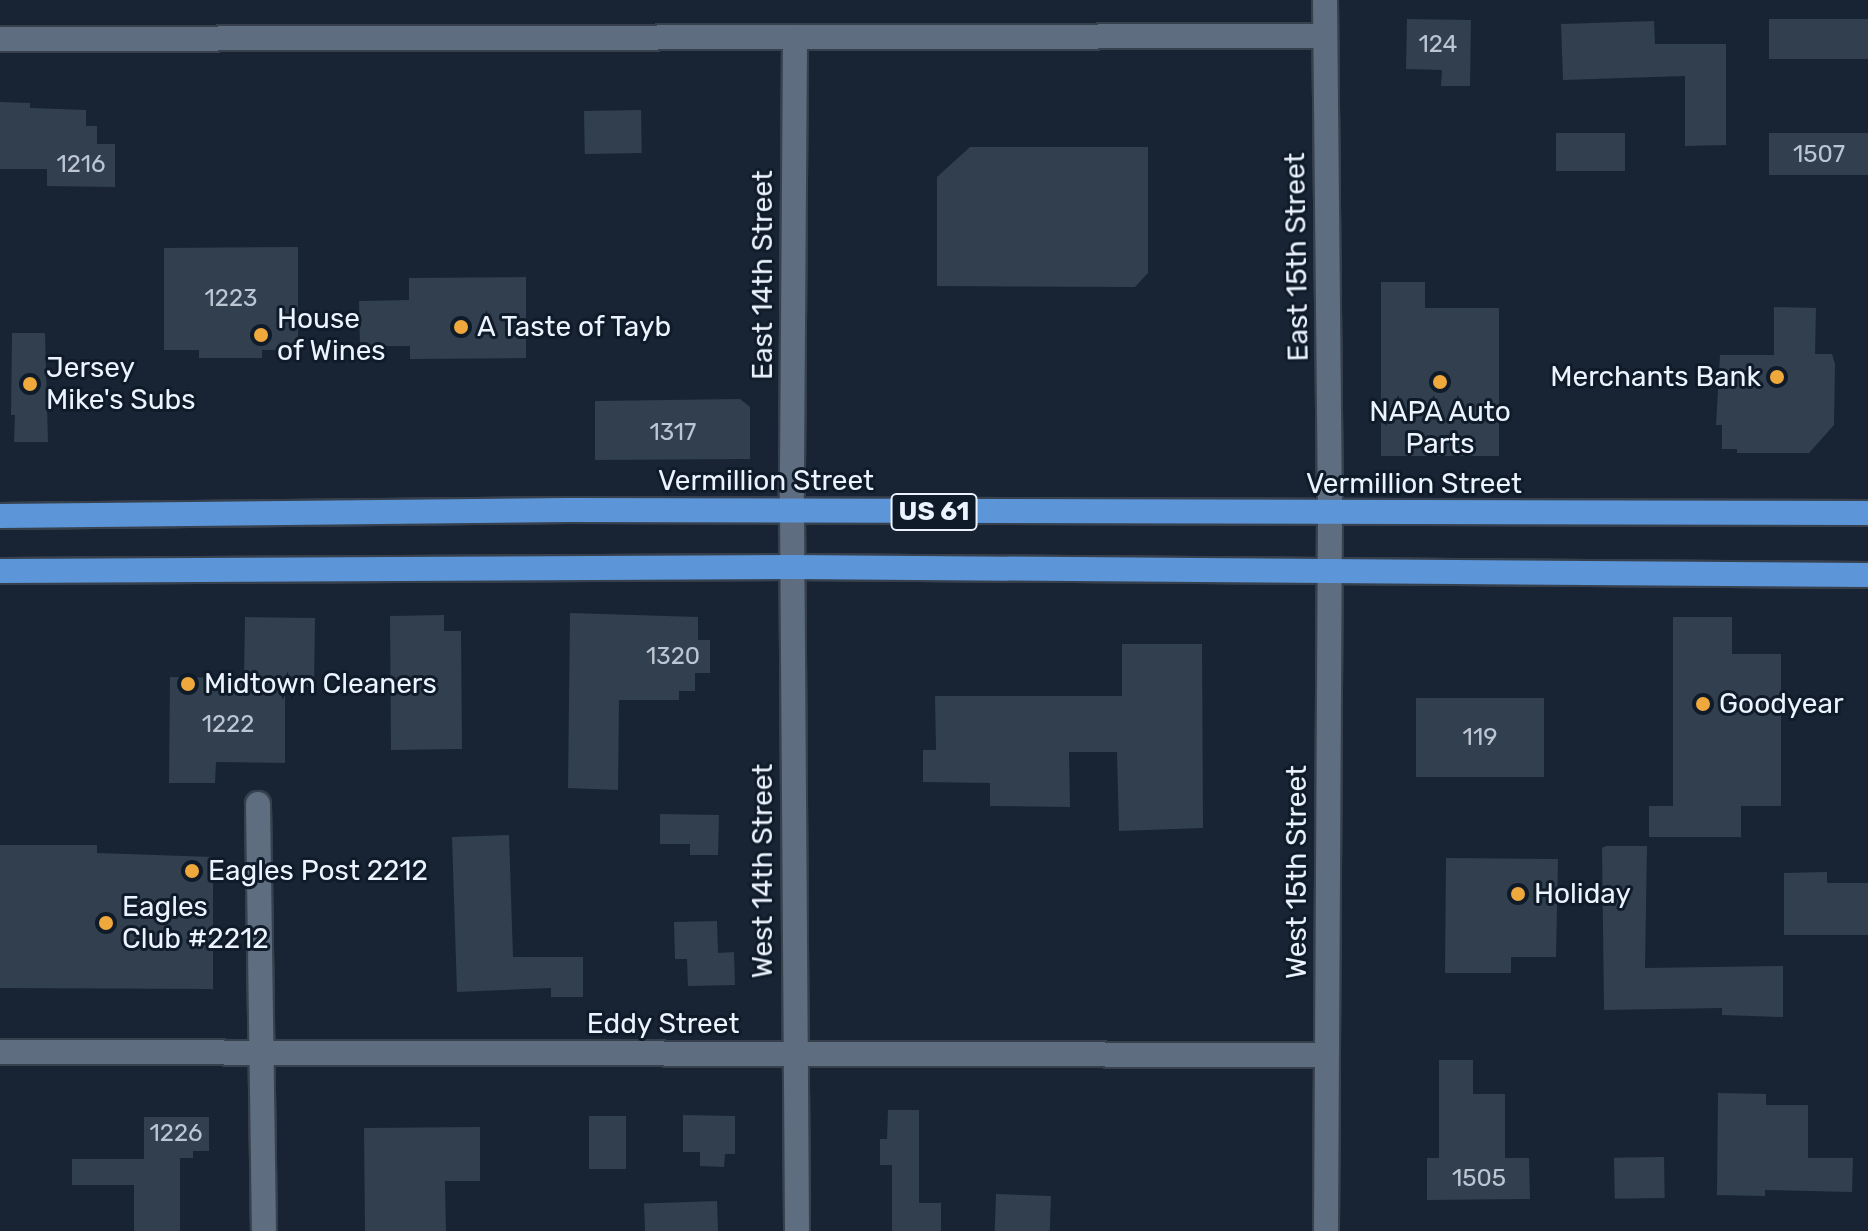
<!DOCTYPE html>
<style>
body{margin:0}
#map{position:relative;width:1868px;height:1231px;overflow:hidden;background:#182433;font-family:Rubik,sans-serif}
div>[style]{position:absolute}
.building>*{inset:0;background:#313f4f;transform-origin:0 0}
.roads{filter:drop-shadow(2px 0 #37404d) drop-shadow(-2px 0 #37404d) drop-shadow(0 2px #37404d) drop-shadow(0 -2px #37404d)}
.minor>*{height:24px;margin:-12px;padding:0 12px;transform-origin:12px;border-radius:12px;background:#5e6d7f}
.tertiary>*{height:24px;margin:-12px;padding:0 12px;transform-origin:12px;border-radius:12px;background:#5e6d7f}
.trunk>*{height:24px;margin:-12px;padding:0 12px;transform-origin:12px;border-radius:12px;background:#5d96d8}
.dots>*{width:22px;height:22px;translate:-50% -50%;box-sizing:border-box;border:4px solid #0f1b29;border-radius:50%}
span{translate:-50% -50%;white-space:nowrap;text-align:center;line-height:1.15;-webkit-text-stroke:6px #0f1b29;paint-order:stroke}
.number-label{font-size:24px;color:#bcc6d2}
.number-label span{-webkit-text-stroke-width:0}
.shield-label span{padding:2px 6px;background:#0f1b29;border:2px solid;border-radius:6px;-webkit-text-stroke-width:0}
.shield-label{font-size:26px;color:#ebf3fe;font-weight:700}
.street-label{font-size:28px;color:#ebf3fe}
.poi-label{font-size:28px;color:#ebf3fe}
.left{translate:0 -50%;text-align:left}
.right{translate:-100% -50%;text-align:right}
</style>
<div id="map">
<div class="building">
<i style="clip-path:polygon(1407px 19px,1471px 20px,1470px 86px,1441px 86px,1442px 70px,1406px 69px)"></i>
<i style="left:1868px;top:19px;width:40px;height:99px;rotate:90deg"></i>
<i style="clip-path:polygon(1654px 21px,1655px 44px,1726px 44px,1726px 145px,1685px 146px,1685px 76px,1563px 80px,1561px 24px)"></i>
<i style="clip-path:polygon(0 102px,30px 103px,30px 108px,86px 110px,86px 126px,97px 126px,97px 144px,115px 144px,115px 187px,47px 186px,47px 169px,0 169px)"></i>
<i style="left:641px;top:110px;width:43px;height:57px;rotate:89deg"></i>
<i style="left:1556px;top:133px;width:69px;height:38px"></i>
<i style="left:1868px;top:133px;width:42px;height:99px;rotate:90deg"></i>
<i style="clip-path:polygon(970px 147px,1148px 147px,1148px 273px,1135px 287px,937px 286px,937px 177px)"></i>
<i style="clip-path:polygon(298px 247px,298px 350px,262px 350px,262px 358px,199px 358px,199px 350px,164px 350px,164px 248px)"></i>
<i style="clip-path:polygon(526px 277px,526px 358px,410px 359px,410px 346px,360px 346px,359px 301px,409px 300px,409px 278px)"></i>
<i style="clip-path:polygon(1381px 282px,1425px 282px,1425px 308px,1499px 308px,1499px 456px,1381px 456px)"></i>
<i style="clip-path:polygon(1774px 307px,1816px 308px,1815px 354px,1832px 354px,1835px 364px,1834px 425px,1809px 453px,1737px 453px,1737px 449px,1722px 449px,1722px 425px,1716px 425px,1720px 355px,1774px 355px)"></i>
<i style="clip-path:polygon(12px 333px,45px 333px,48px 442px,14px 442px,15px 415px,11px 415px)"></i>
<i style="clip-path:polygon(740px 399px,750px 407px,750px 459px,595px 460px,595px 401px)"></i>
<i style="clip-path:polygon(570px 613px,698px 617px,698px 640px,710px 640px,710px 673px,695px 673px,695px 691px,679px 691px,679px 700px,619px 700px,618px 790px,568px 788px)"></i>
<i style="clip-path:polygon(444px 615px,444px 631px,461px 631px,462px 749px,391px 750px,390px 616px)"></i>
<i style="clip-path:polygon(245px 617px,315px 618px,314px 687px,285px 687px,285px 763px,216px 762px,215px 783px,169px 783px,170px 677px,244px 678px)"></i>
<i style="clip-path:polygon(1673px 617px,1732px 617px,1732px 654px,1781px 654px,1781px 806px,1741px 806px,1741px 837px,1649px 837px,1649px 806px,1673px 806px)"></i>
<i style="clip-path:polygon(1122px 644px,1202px 644px,1203px 828px,1119px 831px,1117px 752px,1069px 752px,1070px 807px,990px 806px,990px 783px,923px 782px,923px 750px,936px 750px,935px 696px,1122px 696px)"></i>
<i style="left:1416px;top:698px;width:128px;height:79px"></i>
<i style="clip-path:polygon(660px 814px,719px 815px,718px 855px,690px 855px,690px 844px,660px 844px)"></i>
<i style="clip-path:polygon(509px 835px,513px 957px,583px 957px,583px 997px,551px 997px,551px 988px,457px 992px,452px 837px)"></i>
<i style="clip-path:polygon(0 845px,97px 845px,97px 853px,213px 857px,213px 989px,0 988px)"></i>
<i style="clip-path:polygon(1606px 846px,1647px 846px,1645px 968px,1783px 966px,1783px 1017px,1722px 1015px,1722px 1008px,1604px 1010px,1602px 848px)"></i>
<i style="clip-path:polygon(1446px 858px,1558px 859px,1556px 957px,1511px 957px,1511px 973px,1445px 973px)"></i>
<i style="clip-path:polygon(1827px 872px,1827px 883px,1868px 883px,1868px 935px,1784px 935px,1784px 873px)"></i>
<i style="clip-path:polygon(717px 921px,718px 953px,734px 952px,735px 985px,688px 986px,687px 959px,675px 959px,674px 922px)"></i>
<i style="clip-path:polygon(1439px 1060px,1473px 1060px,1473px 1094px,1505px 1094px,1505px 1158px,1529px 1158px,1530px 1199px,1427px 1200px,1427px 1158px,1439px 1158px)"></i>
<i style="clip-path:polygon(1718px 1093px,1766px 1094px,1766px 1105px,1808px 1105px,1808px 1158px,1853px 1158px,1852px 1192px,1765px 1190px,1765px 1196px,1717px 1195px)"></i>
<i style="clip-path:polygon(888px 1110px,919px 1110px,919px 1203px,941px 1203px,941px 1231px,892px 1231px,892px 1165px,880px 1165px,880px 1139px,887px 1139px)"></i>
<i style="clip-path:polygon(683px 1115px,735px 1116px,735px 1154px,725px 1154px,724px 1167px,700px 1166px,700px 1152px,683px 1152px)"></i>
<i style="left:589px;top:1116px;width:37px;height:53px"></i>
<i style="clip-path:polygon(144px 1117px,209px 1117px,209px 1151px,193px 1151px,193px 1158px,180px 1158px,180px 1231px,134px 1231px,134px 1185px,72px 1185px,72px 1159px,144px 1159px)"></i>
<i style="clip-path:polygon(480px 1127px,480px 1181px,445px 1181px,446px 1231px,365px 1231px,364px 1128px)"></i>
<i style="left:1664px;top:1157px;width:41px;height:50px;rotate:89deg"></i>
<i style="left:996px;top:1194px;width:55px;height:37px;rotate:2deg"></i>
<i style="left:717px;top:1201px;width:30px;height:73px;rotate:88deg"></i>
</div>
<div class="roads">
<div class="minor">
<i style="left:0;top:39px;width:1325px;rotate:-0.13deg"></i>
<i style="left:795px;top:40px;width:471px;rotate:90.4deg"></i>
<i style="left:792px;top:511px;width:720px;rotate:89.6deg"></i>
<i style="left:258px;top:804px;width:427px;rotate:89.2deg"></i>
<i style="left:0;top:1052px;width:1325px;rotate:0.13deg"></i>
</div>
<div class="tertiary">
<i style="left:1325px;top:0;width:514px;rotate:89.44deg"></i>
<i style="left:1330px;top:514px;width:717px;rotate:90.32deg"></i>
</div>
<div class="trunk">
<i style="left:0;top:516px;width:568px;rotate:-0.61deg"></i>
<i style="left:568px;top:510px;width:1300px;rotate:0.13deg"></i>
<i style="left:0;top:571px;width:792px;rotate:-0.29deg"></i>
<i style="left:792px;top:567px;width:1076px;rotate:0.43deg"></i>
</div>
</div>
<div class="dots">
<i style="left:461px;top:327px;background:#eea83c"></i>
<i style="left:261px;top:335px;background:#eea83c"></i>
<i style="left:1777px;top:377px;background:#eea83c"></i>
<i style="left:1440px;top:382px;background:#eea83c"></i>
<i style="left:30px;top:384px;background:#eea83c"></i>
<i style="left:188px;top:684px;background:#eea83c"></i>
<i style="left:1703px;top:704px;background:#eea83c"></i>
<i style="left:192px;top:871px;background:#eea83c"></i>
<i style="left:1518px;top:894px;background:#eea83c"></i>
<i style="left:106px;top:923px;background:#eea83c"></i>
</div>
<div class="number-label">
<span style="left:1438px;top:45px">124</span>
<span style="left:1819px;top:155px">1507</span>
<span style="left:81px;top:165px">1216</span>
<span style="left:231px;top:299px">1223</span>
<span style="left:673px;top:433px">1317</span>
<span style="left:673px;top:657px">1320</span>
<span style="left:228px;top:725px">1222</span>
<span style="left:1480px;top:738px">119</span>
<span style="left:176px;top:1134px">1226</span>
<span style="left:1479px;top:1179px">1505</span>
</div>
<div class="shield-label">
<span style="left:934px;top:512px">US 61</span>
</div>
<div class="street-label">
<span style="left:1297px;top:257px;rotate:-91deg">East 15th Street</span>
<span style="left:763px;top:275px;rotate:-90deg">East 14th Street</span>
<span style="left:766px;top:481px">Vermillion Street</span>
<span style="left:1414px;top:484px">Vermillion Street</span>
<span style="left:763px;top:871px;rotate:-90deg">West 14th Street</span>
<span style="left:1297px;top:872px;rotate:-90deg">West 15th Street</span>
<span style="left:663px;top:1024px">Eddy Street</span>
</div>
<div class="poi-label">
<span class="left" style="left:277px;top:335px">House<br>of Wines</span>
<span class="left" style="left:477px;top:327px">A Taste of Tayb</span>
<span class="left" style="left:46px;top:384px">Jersey<br>Mike's Subs</span>
<span class="right" style="left:1761px;top:377px">Merchants Bank</span>
<span style="left:1440px;top:428px">NAPA Auto<br>Parts</span>
<span class="left" style="left:204px;top:684px">Midtown Cleaners</span>
<span class="left" style="left:1719px;top:704px">Goodyear</span>
<span class="left" style="left:208px;top:871px">Eagles Post 2212</span>
<span class="left" style="left:1534px;top:894px">Holiday</span>
<span class="left" style="left:122px;top:923px">Eagles<br>Club #2212</span>
</div>
</div>
